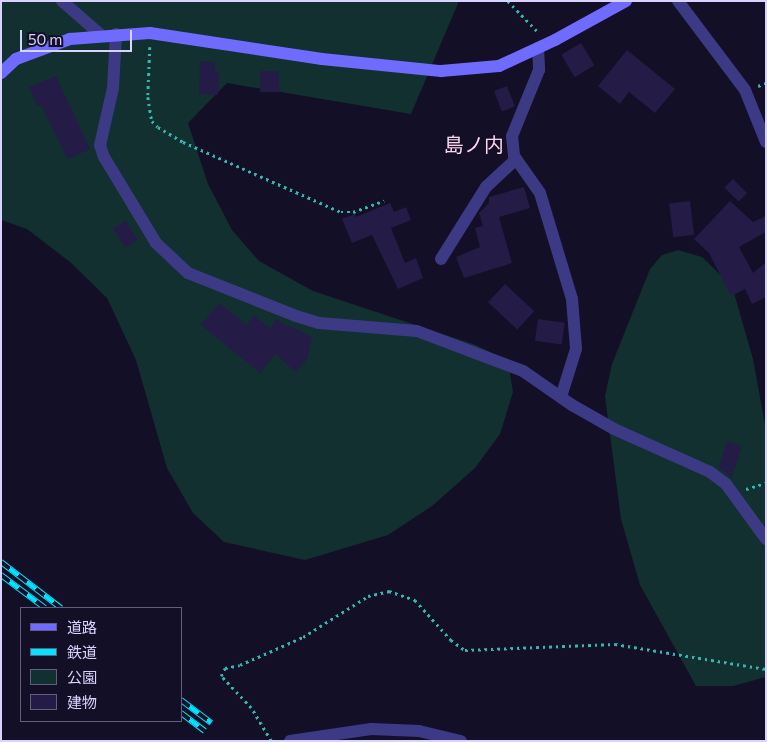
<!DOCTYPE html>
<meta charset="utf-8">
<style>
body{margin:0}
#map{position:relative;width:767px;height:742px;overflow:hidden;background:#130f26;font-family:Commissioner,"Noto Sans JP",sans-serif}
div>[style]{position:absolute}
.green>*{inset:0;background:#12302f}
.building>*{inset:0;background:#241b47;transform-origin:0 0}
.path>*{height:2.5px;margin-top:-1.25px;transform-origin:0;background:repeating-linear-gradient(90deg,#2fb8b0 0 2.5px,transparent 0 6.5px)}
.street>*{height:12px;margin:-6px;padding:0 6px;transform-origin:6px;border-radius:6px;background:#3d3a85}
.secondary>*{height:12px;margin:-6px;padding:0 6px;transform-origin:6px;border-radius:6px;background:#6f6bff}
.rail>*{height:5.5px;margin-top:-2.75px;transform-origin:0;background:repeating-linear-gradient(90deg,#130f26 0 11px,#00e5ff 0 22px);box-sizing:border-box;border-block:1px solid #00e5ff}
span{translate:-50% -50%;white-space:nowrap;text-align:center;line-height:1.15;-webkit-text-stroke:4px #130f26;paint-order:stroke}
.quarter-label{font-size:20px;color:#ffd6f0}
.frame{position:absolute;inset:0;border:2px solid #d9d4ff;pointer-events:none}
.legend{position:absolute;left:20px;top:607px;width:162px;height:115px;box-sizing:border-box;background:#130f26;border:1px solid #625e7d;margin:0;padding:6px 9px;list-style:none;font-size:15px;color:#d9d4ff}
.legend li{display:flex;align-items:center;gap:10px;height:25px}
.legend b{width:25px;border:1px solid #625e7d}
.scale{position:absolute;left:20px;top:30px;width:112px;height:22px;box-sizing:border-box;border:2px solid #d9d4ff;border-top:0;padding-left:6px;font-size:15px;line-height:18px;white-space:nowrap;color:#d9d4ff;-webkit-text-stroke:4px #130f26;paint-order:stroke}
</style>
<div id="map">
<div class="green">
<i style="clip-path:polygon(1px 1px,459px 1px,411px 114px,227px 83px,188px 123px,208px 184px,232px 230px,259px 261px,313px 291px,476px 345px,508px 361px,513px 392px,500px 434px,475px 468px,432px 506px,388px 535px,305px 560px,224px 542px,193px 513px,167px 468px,136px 360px,107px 298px,70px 262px,27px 229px,1px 220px)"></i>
<i style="clip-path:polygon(678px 250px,702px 257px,732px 286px,753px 359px,766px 430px,766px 677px,733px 686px,696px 686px,640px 585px,621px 519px,605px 396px,612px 364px,650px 269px,662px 255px)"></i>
</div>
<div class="building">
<i style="left:581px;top:43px;width:26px;height:23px;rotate:59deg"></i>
<i style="clip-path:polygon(627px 50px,675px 89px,655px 113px,629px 92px,620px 104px,598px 86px)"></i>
<i style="clip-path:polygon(200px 61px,215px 62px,215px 71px,219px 71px,218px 95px,199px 94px)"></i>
<i style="left:260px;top:71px;width:19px;height:21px"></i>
<i style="clip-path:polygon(56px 76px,90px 149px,68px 159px,41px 105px,37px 106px,29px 87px)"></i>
<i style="left:507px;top:86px;width:22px;height:14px;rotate:69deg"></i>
<i style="left:733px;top:179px;width:20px;height:12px;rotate:45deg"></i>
<i style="clip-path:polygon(524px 187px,530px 208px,499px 217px,512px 263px,464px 278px,456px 257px,480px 247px,475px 228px,483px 226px,479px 213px,489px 203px,489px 197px)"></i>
<i style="left:690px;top:201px;width:34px;height:21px;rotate:83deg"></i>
<i style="clip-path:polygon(730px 201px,753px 222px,766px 216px,766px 232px,739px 247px,753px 273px,766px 262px,766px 297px,752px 304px,745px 289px,731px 296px,709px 253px,694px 239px)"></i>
<i style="clip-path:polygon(390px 203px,394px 212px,406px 207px,411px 220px,391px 228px,405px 263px,416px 258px,423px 278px,398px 289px,372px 235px,352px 243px,342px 219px,355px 214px,356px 217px)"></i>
<i style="left:126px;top:221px;width:22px;height:15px;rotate:58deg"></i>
<i style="left:505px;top:284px;width:40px;height:25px;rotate:43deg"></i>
<i style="clip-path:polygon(219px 303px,247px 325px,254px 315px,271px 329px,275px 319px,312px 337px,307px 359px,296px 372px,275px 354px,260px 373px,201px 325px)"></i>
<i style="left:538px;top:319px;width:27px;height:22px;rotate:8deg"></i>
<i style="clip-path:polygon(727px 441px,742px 446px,732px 477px,719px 468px)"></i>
</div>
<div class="path">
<i style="left:508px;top:1px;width:43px;rotate:45.9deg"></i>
<i style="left:150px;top:47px;width:50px;rotate:92.3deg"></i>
<i style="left:148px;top:97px;width:24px;rotate:81deg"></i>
<i style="left:152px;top:121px;width:8px;rotate:45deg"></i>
<i style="left:158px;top:127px;width:29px;rotate:31deg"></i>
<i style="left:183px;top:142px;width:173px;rotate:23.9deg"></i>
<i style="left:341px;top:212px;width:12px"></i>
<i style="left:353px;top:212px;width:33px;rotate:-20deg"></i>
<i style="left:758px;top:86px;width:9px;rotate:-21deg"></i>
<i style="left:746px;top:489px;width:21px;rotate:-17deg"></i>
<i style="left:271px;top:741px;width:39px;rotate:-121deg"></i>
<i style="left:251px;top:708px;width:44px;rotate:-133.2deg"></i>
<i style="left:221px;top:676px;width:9px;rotate:-63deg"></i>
<i style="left:225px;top:668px;width:15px;rotate:-11deg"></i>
<i style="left:240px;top:665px;width:69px;rotate:-24deg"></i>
<i style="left:303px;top:637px;width:77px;rotate:-32.2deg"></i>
<i style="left:368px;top:596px;width:22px;rotate:-13deg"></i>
<i style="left:389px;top:591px;width:28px;rotate:19deg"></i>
<i style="left:415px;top:600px;width:54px;rotate:48deg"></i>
<i style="left:451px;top:640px;width:17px;rotate:36deg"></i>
<i style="left:465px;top:650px;width:150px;rotate:-2.3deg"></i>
<i style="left:615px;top:644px;width:153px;rotate:9.4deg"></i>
</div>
<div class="street">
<i style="left:62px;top:1px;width:52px;rotate:41.1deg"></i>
<i style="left:678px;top:1px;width:111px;rotate:53deg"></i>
<i style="left:745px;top:90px;width:56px;rotate:68deg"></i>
<i style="left:116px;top:34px;width:54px;rotate:93.2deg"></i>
<i style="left:113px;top:88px;width:58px;rotate:102.8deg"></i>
<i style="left:100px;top:145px;width:13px;rotate:72deg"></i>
<i style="left:104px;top:157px;width:100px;rotate:58.8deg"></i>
<i style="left:156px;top:243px;width:44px;rotate:43.2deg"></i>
<i style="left:188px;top:273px;width:116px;rotate:21.7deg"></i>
<i style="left:296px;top:316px;width:24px;rotate:17deg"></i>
<i style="left:319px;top:323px;width:98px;rotate:4.7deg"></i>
<i style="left:417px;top:331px;width:113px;rotate:20.7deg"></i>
<i style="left:523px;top:371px;width:60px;rotate:34.8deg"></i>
<i style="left:572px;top:405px;width:48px;rotate:29.7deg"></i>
<i style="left:614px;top:429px;width:105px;rotate:24.1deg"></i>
<i style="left:710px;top:472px;width:20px;rotate:37deg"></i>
<i style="left:726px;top:484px;width:68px;rotate:54deg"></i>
<i style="left:538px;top:48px;width:22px;rotate:87deg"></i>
<i style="left:539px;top:70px;width:71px;rotate:112.2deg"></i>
<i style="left:512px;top:136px;width:20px;rotate:84deg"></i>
<i style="left:514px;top:156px;width:45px;rotate:54.9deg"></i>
<i style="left:540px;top:193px;width:111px;rotate:73.2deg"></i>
<i style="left:572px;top:299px;width:50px;rotate:85.4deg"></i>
<i style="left:576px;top:349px;width:50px;rotate:107.4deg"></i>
<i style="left:441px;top:259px;width:85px;rotate:-58deg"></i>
<i style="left:486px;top:187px;width:41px;rotate:-43deg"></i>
<i style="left:290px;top:741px;width:82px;rotate:-8.4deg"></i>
<i style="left:371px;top:729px;width:48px;rotate:2.4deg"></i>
<i style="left:419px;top:731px;width:43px;rotate:13.4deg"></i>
</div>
<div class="secondary">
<i style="left:1px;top:73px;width:21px;rotate:-43deg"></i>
<i style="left:16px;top:59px;width:58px;rotate:-20.3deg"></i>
<i style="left:70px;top:39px;width:80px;rotate:-4.3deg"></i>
<i style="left:150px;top:33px;width:174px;rotate:8.6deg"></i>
<i style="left:322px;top:59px;width:120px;rotate:5.8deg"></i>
<i style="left:441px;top:71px;width:58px;rotate:-4.9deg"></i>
<i style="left:499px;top:66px;width:62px;rotate:-24.9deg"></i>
<i style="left:555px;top:40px;width:81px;rotate:-28.8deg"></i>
</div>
<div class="rail">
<i style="left:1px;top:562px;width:76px;rotate:37.5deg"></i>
<i style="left:1px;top:575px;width:55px;rotate:36.9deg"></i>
<i style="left:181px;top:700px;width:38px;rotate:37deg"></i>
<i style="left:181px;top:713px;width:30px;rotate:37deg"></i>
</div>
<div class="quarter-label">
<span style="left:474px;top:144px">島ノ内</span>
</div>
<div class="frame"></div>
<ul class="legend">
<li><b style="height:6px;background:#6f6bff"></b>道路</li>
<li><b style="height:6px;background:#00e5ff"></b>鉄道</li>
<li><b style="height:14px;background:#12302f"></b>公園</li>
<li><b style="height:14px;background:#241b47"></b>建物</li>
</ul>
<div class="scale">50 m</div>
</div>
